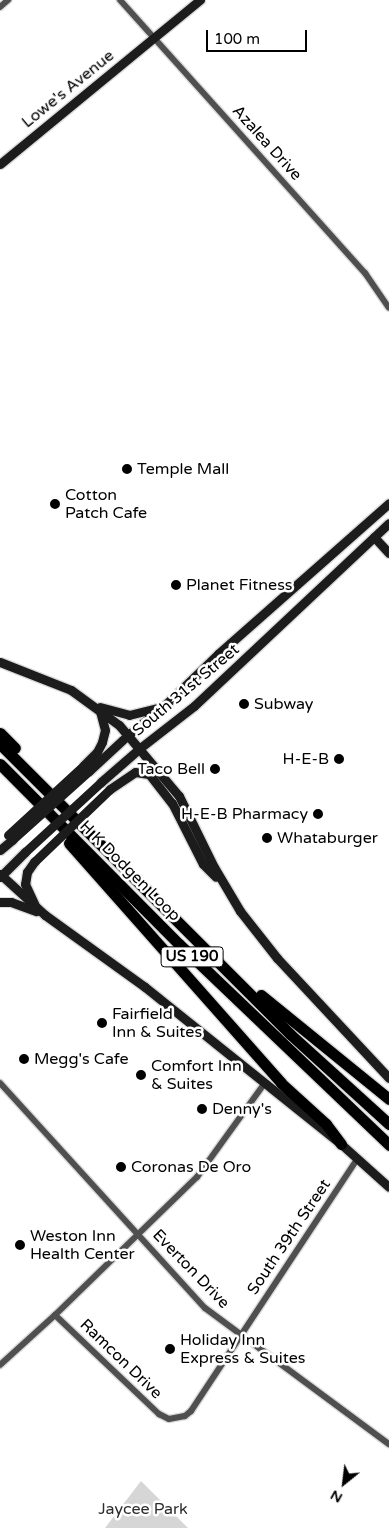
<!DOCTYPE html>
<style>
body{margin:0}
#map{position:relative;width:389px;height:1528px;overflow:hidden;background:#fff;font-family:"Varela Round",sans-serif}
div>[style]{position:absolute}
.green>*{inset:0;background:#d6d6d6}
.roads{filter:drop-shadow(1px 0 #dbdbdb) drop-shadow(-1px 0 #dbdbdb) drop-shadow(0 1px #dbdbdb) drop-shadow(0 -1px #dbdbdb)}
.street>*{height:6px;margin:-3px;padding:0 3px;transform-origin:3px;border-radius:3px;background:#4f4f4f}
.secondary>*{height:9px;margin:-4.5px;padding:0 4.5px;transform-origin:4.5px;border-radius:4.5px;background:#1c1c1c}
.highway>*{height:11px;margin:-5.5px;padding:0 5.5px;transform-origin:5.5px;border-radius:5.5px;background:#000}
.secondary-bridge>*{height:9px;margin:-4.5px;padding:0 4.5px;transform-origin:4.5px;border-radius:4.5px;background:#1c1c1c}
.dots>*{width:14px;height:14px;translate:-50% -50%;box-sizing:border-box;border:2px solid #fff;border-radius:50%}
span{translate:-50% -50%;white-space:nowrap;text-align:center;line-height:1.15;-webkit-text-stroke:5px #fff;paint-order:stroke}
.shield-label span{padding:1px 4px;background:#fff;border:1px solid;border-radius:4px;-webkit-text-stroke-width:0}
.shield-label{font-size:15px;color:#000;font-weight:700}
.street-label{font-size:16px;color:#000}
.poi-label{font-size:16px;color:#000}
.left{translate:0 -50%;text-align:left}
.right{translate:-100% -50%;text-align:right}
.park-label{font-size:16px;color:#2d2d2d}
.north{position:absolute;left:319px;top:1458px;width:50px;height:50px;-webkit-text-stroke:4px #fff;paint-order:stroke;rotate:209deg;font-size:14px;font-weight:700;line-height:20px;text-align:center;color:#000}
.north::after{content:'';display:block;margin:auto;width:18px;height:22px;background:#000;clip-path:polygon(50% 0,100% 100%,50% 72%,0 100%)}
.scale{position:absolute;left:206px;top:30px;width:101px;height:22px;box-sizing:border-box;border:2px solid #000;border-top:0;padding-left:6px;font-size:15px;line-height:18px;white-space:nowrap;color:#000;-webkit-text-stroke:4px #fff;paint-order:stroke}
</style>
<div id="map">
<div class="green">
<i style="clip-path:polygon(141px 1481px,188px 1528px,105px 1528px)"></i>
</div>
<div class="roads">
<div class="street">
<i style="left:120px;top:0;width:367px;rotate:48.1deg"></i>
<i style="left:365px;top:273px;width:42px;rotate:55.6deg"></i>
<i style="left:0;top:7px;width:11px;rotate:-41deg"></i>
<i style="left:0;top:1083px;width:304px;rotate:47.7deg"></i>
<i style="left:205px;top:1308px;width:229px;rotate:36.5deg"></i>
<i style="left:55px;top:1315px;width:144px;rotate:43.6deg"></i>
<i style="left:159px;top:1414px;width:11px;rotate:27deg"></i>
<i style="left:169px;top:1419px;width:16px;rotate:-11deg"></i>
<i style="left:185px;top:1416px;width:8px;rotate:-40deg"></i>
<i style="left:191px;top:1411px;width:303px;rotate:-56.6deg"></i>
<i style="left:0;top:1365px;width:74px;rotate:-42.3deg"></i>
<i style="left:55px;top:1315px;width:198px;rotate:-44.2deg"></i>
<i style="left:197px;top:1177px;width:115px;rotate:-54.2deg"></i>
</div>
<div class="secondary">
<i style="left:0;top:164px;width:259px;rotate:-39.4deg"></i>
<i style="left:374px;top:537px;width:22px;rotate:47deg"></i>
<i style="left:0;top:662px;width:76px;rotate:21.5deg"></i>
<i style="left:71px;top:690px;width:59px;rotate:36.1deg"></i>
<i style="left:119px;top:725px;width:93px;rotate:49.8deg"></i>
<i style="left:179px;top:796px;width:79px;rotate:63.8deg"></i>
<i style="left:214px;top:867px;width:51px;rotate:59.4deg"></i>
<i style="left:240px;top:911px;width:60px;rotate:51.8deg"></i>
<i style="left:277px;top:958px;width:164px;rotate:47deg"></i>
<i style="left:100px;top:707px;width:30px;rotate:15deg"></i>
<i style="left:129px;top:715px;width:32px;rotate:-14deg"></i>
<i style="left:84px;top:765px;width:18px;rotate:-45deg"></i>
<i style="left:97px;top:752px;width:11px;rotate:-63deg"></i>
<i style="left:102px;top:742px;width:12px;rotate:-76deg"></i>
<i style="left:105px;top:730px;width:20px;rotate:-105deg"></i>
<i style="left:89px;top:771px;width:53px;rotate:-42.7deg"></i>
<i style="left:128px;top:735px;width:48px;rotate:-39deg"></i>
<i style="left:165px;top:705px;width:74px;rotate:-43.9deg"></i>
<i style="left:218px;top:654px;width:228px;rotate:-41.4deg"></i>
<i style="left:101px;top:782px;width:52px;rotate:-41.1deg"></i>
<i style="left:140px;top:748px;width:68px;rotate:-37.9deg"></i>
<i style="left:194px;top:706px;width:267px;rotate:-43.2deg"></i>
<i style="left:110px;top:789px;width:30px;rotate:-34deg"></i>
<i style="left:135px;top:772px;width:14px;rotate:8deg"></i>
<i style="left:149px;top:774px;width:37px;rotate:52deg"></i>
<i style="left:172px;top:803px;width:68px;rotate:63.1deg"></i>
<i style="left:203px;top:864px;width:18px;rotate:45deg"></i>
<i style="left:0;top:850px;width:16px;rotate:-40deg"></i>
<i style="left:34px;top:862px;width:12px;rotate:125deg"></i>
<i style="left:27px;top:872px;width:12px;rotate:99deg"></i>
<i style="left:25px;top:884px;width:23px;rotate:65deg"></i>
<i style="left:0;top:874px;width:61px;rotate:42.3deg"></i>
<i style="left:45px;top:915px;width:123px;rotate:35.8deg"></i>
<i style="left:145px;top:987px;width:251px;rotate:38.7deg"></i>
<i style="left:341px;top:1144px;width:64px;rotate:41.9deg"></i>
<i style="left:0;top:877px;width:35px;rotate:-45deg"></i>
<i style="left:0;top:902px;width:11px"></i>
<i style="left:11px;top:902px;width:27px;rotate:20deg"></i>
</div>
<div class="highway">
<i style="left:0;top:733px;width:21px;rotate:45deg"></i>
<i style="left:0;top:744px;width:410px;rotate:45deg"></i>
<i style="left:290px;top:1034px;width:134px;rotate:42.3deg"></i>
<i style="left:0;top:764px;width:254px;rotate:45.2deg"></i>
<i style="left:179px;top:944px;width:291px;rotate:43.7deg"></i>
<i style="left:69px;top:843px;width:320px;rotate:48.5deg"></i>
<i style="left:281px;top:1083px;width:61px;rotate:42.3deg"></i>
<i style="left:326px;top:1124px;width:25px;rotate:53deg"></i>
<i style="left:261px;top:995px;width:165px;rotate:39.1deg"></i>
</div>
</div>
<div class="secondary-bridge">
<i style="left:8px;top:835px;width:103px;rotate:-42.6deg"></i>
<i style="left:12px;top:840px;width:103px;rotate:-41.9deg"></i>
<i style="left:25px;top:852px;width:103px;rotate:-42.6deg"></i>
<i style="left:34px;top:862px;width:105px;rotate:-43.8deg"></i>
</div>
<div class="dots">
<i style="left:127px;top:469px;background:#000"></i>
<i style="left:55px;top:504px;background:#000"></i>
<i style="left:176px;top:585px;background:#000"></i>
<i style="left:244px;top:704px;background:#000"></i>
<i style="left:339px;top:759px;background:#000"></i>
<i style="left:215px;top:769px;background:#000"></i>
<i style="left:318px;top:814px;background:#000"></i>
<i style="left:267px;top:838px;background:#000"></i>
<i style="left:102px;top:1023px;background:#000"></i>
<i style="left:24px;top:1059px;background:#000"></i>
<i style="left:141px;top:1075px;background:#000"></i>
<i style="left:202px;top:1109px;background:#000"></i>
<i style="left:121px;top:1167px;background:#000"></i>
<i style="left:20px;top:1245px;background:#000"></i>
<i style="left:170px;top:1349px;background:#000"></i>
</div>
<div class="shield-label">
<span style="left:192px;top:957px">US 190</span>
</div>
<div class="street-label">
<span style="left:68px;top:89px;rotate:-39deg">Lowe's Avenue</span>
<span style="left:267px;top:143px;rotate:48deg">Azalea Drive</span>
<span style="left:186px;top:690px;rotate:-40deg">South 31st Street</span>
<span style="left:130px;top:871px;rotate:45deg">H K Dodgen Loop</span>
<span style="left:289px;top:1237px;rotate:-56deg">South 39th Street</span>
<span style="left:191px;top:1269px;rotate:46deg">Everton Drive</span>
<span style="left:121px;top:1359px;rotate:44deg">Ramcon Drive</span>
</div>
<div class="poi-label">
<span class="left" style="left:137px;top:469px">Temple Mall</span>
<span class="left" style="left:65px;top:504px">Cotton<br>Patch Cafe</span>
<span class="left" style="left:186px;top:585px">Planet Fitness</span>
<span class="left" style="left:254px;top:704px">Subway</span>
<span class="right" style="left:329px;top:759px">H-E-B</span>
<span class="right" style="left:205px;top:769px">Taco Bell</span>
<span class="right" style="left:308px;top:814px">H-E-B Pharmacy</span>
<span class="left" style="left:277px;top:838px">Whataburger</span>
<span class="left" style="left:112px;top:1023px">Fairfield<br>Inn &amp; Suites</span>
<span class="left" style="left:34px;top:1059px">Megg's Cafe</span>
<span class="left" style="left:151px;top:1075px">Comfort Inn<br>&amp; Suites</span>
<span class="left" style="left:212px;top:1109px">Denny's</span>
<span class="left" style="left:131px;top:1167px">Coronas De Oro</span>
<span class="left" style="left:30px;top:1245px">Weston Inn<br>Health Center</span>
<span class="left" style="left:180px;top:1349px">Holiday Inn<br>Express &amp; Suites</span>
</div>
<div class="park-label">
<span style="left:143px;top:1509px">Jaycee Park</span>
</div>
<div class="north">N</div>
<div class="scale">100 m</div>
</div>
